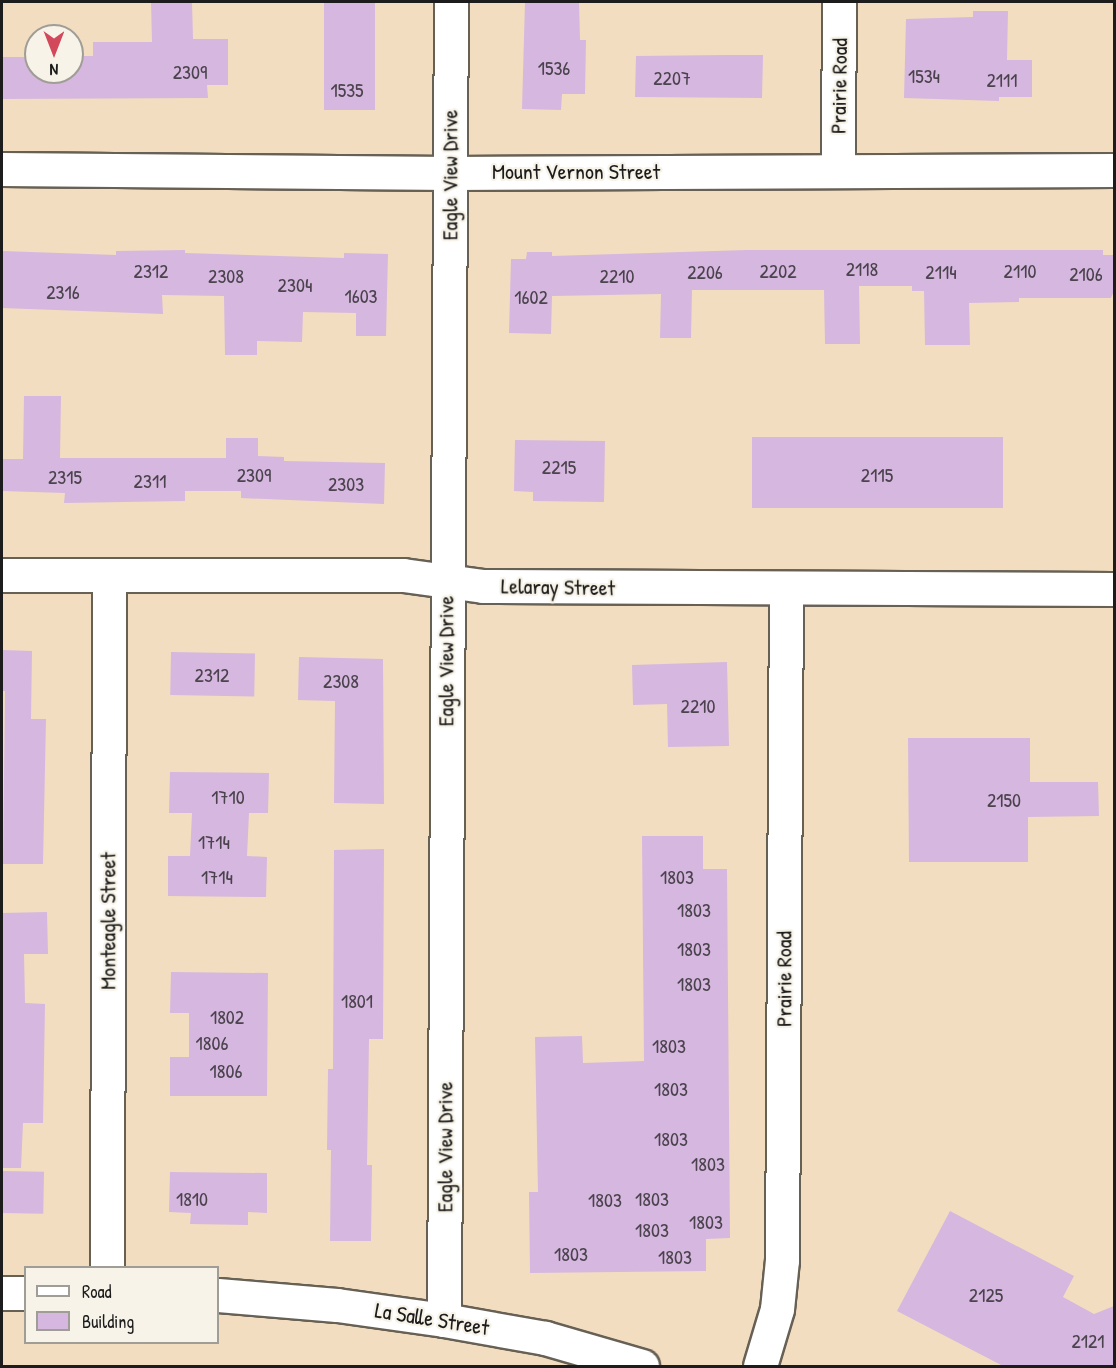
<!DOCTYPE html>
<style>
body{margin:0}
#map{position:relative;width:1116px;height:1368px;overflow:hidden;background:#f2ddc0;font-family:"Patrick Hand",sans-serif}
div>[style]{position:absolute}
.building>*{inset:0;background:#d6b7df;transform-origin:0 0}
.roads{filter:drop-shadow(2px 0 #676055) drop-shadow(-2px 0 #676055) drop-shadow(0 2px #676055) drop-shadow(0 -2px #676055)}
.minor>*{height:33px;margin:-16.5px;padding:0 16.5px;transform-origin:16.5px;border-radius:16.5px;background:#fff}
span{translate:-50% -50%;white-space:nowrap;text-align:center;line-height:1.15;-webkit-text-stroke:4.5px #f7f3e8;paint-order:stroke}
.number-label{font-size:20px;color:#4a434d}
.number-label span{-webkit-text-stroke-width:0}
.street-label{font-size:22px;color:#1c1c1c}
.frame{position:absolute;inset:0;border:3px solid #1c1c1c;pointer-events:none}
.legend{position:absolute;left:24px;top:1266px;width:195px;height:78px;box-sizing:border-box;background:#f7f3e8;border:2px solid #9f9d96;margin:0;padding:8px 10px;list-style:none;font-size:18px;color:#1c1c1c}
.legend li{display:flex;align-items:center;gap:12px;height:30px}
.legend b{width:30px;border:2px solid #9f9d96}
.north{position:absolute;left:24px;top:24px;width:60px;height:60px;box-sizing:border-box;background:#f7f3e8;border:2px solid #9f9d96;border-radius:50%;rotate:180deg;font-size:16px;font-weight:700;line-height:24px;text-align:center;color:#1c1c1c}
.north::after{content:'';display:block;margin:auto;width:21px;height:27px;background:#d1495b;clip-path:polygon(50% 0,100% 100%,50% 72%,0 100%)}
</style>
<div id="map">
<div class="building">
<i style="clip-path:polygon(151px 2px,192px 2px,193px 39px,228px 39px,228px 85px,207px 85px,208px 98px,2px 99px,2px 57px,36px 57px,36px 72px,72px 72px,72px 56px,93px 56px,93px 42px,152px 42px)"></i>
<i style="left:324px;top:2px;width:51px;height:108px"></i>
<i style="clip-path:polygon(525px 2px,579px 2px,580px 40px,586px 40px,585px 94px,562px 94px,561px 110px,522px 109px)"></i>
<i style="clip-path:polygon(973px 11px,1008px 11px,1007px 60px,1032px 60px,1032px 97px,999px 97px,999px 101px,904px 98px,906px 19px,973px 17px)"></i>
<i style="clip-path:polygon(726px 55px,763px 55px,762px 98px,635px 97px,636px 56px)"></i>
<i style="clip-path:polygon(185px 250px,185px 253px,344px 258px,344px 253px,388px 254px,386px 336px,356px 336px,356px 313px,303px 312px,302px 342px,257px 341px,257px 355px,225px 355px,224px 296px,162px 295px,163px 314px,2px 308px,2px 251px,116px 255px,116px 251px)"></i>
<i style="clip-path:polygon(747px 250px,1103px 250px,1103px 255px,1114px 255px,1114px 291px,1111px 298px,1019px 298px,1019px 302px,969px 303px,970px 345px,925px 345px,924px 291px,912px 291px,912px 286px,859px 286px,860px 344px,825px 344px,824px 290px,692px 290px,691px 338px,660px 338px,661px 294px,552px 296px,551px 334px,509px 333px,511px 259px,526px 259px,527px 252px,552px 252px,552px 256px)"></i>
<i style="clip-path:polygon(24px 396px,61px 396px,60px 458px,226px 458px,226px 438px,258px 438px,258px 456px,284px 457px,284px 461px,385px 463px,384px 504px,241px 498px,241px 491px,185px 491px,185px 501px,64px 503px,65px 493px,2px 491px,2px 459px,23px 459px)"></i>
<i style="left:752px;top:437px;width:251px;height:71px"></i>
<i style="clip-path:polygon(515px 440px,605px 441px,604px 502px,533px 501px,533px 492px,514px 491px)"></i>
<i style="clip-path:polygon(2px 650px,32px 651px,31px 719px,46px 719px,43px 864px,3px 864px,5px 691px,2px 691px)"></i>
<i style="left:171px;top:652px;width:84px;height:43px;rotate:1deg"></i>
<i style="clip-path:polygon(299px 657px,383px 659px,384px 804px,334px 803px,335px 701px,298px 700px)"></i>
<i style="clip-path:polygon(727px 662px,729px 746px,668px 747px,667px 704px,633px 705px,632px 665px)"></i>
<i style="clip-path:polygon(908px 738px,1030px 738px,1030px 782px,1098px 782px,1099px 816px,1028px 817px,1028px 862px,909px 862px)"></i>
<i style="clip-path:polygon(170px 772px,269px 773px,268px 813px,249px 813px,247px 856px,267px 857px,266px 897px,168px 896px,168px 856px,190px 856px,192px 813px,169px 813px)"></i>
<i style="clip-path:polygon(642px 836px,703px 836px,703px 869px,727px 869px,730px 1238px,706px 1239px,706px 1271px,530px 1273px,529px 1192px,538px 1192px,535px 1037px,582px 1036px,583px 1063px,644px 1061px)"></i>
<i style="clip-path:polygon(384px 849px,383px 1039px,369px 1039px,367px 1165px,372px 1165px,371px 1241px,330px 1241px,331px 1150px,327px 1150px,328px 1069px,333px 1069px,334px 850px)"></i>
<i style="clip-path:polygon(47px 912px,48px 954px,24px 954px,25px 1003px,45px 1004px,43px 1123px,23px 1123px,21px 1168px,2px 1168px,2px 913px)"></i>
<i style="clip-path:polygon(171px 972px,268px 973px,267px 1096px,170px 1096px,170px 1057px,189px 1057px,189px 1013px,170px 1013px)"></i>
<i style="left:2px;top:1171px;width:42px;height:42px;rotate:1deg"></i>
<i style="clip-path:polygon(170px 1172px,267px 1173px,267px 1213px,248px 1212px,248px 1225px,190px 1224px,191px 1213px,169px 1212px)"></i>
<i style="clip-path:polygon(950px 1211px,1074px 1276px,1063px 1297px,1094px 1314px,1114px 1306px,1114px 1366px,1003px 1366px,897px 1311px)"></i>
</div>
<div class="roads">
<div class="minor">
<i style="left:2px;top:169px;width:449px;rotate:0.5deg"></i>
<i style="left:451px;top:173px;width:663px;rotate:-0.26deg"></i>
<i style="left:838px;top:170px;width:168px;rotate:-89.7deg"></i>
<i style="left:2px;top:575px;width:401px"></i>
<i style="left:403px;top:575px;width:81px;rotate:7.8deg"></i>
<i style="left:483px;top:586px;width:631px;rotate:0.27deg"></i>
<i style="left:107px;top:1268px;width:693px;rotate:-89.83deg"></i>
<i style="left:2px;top:1293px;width:24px"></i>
<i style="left:218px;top:1295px;width:119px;rotate:4.8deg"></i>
<i style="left:337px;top:1305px;width:108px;rotate:8deg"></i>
<i style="left:444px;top:1320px;width:103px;rotate:10.1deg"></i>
<i style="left:545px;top:1338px;width:101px;rotate:16.1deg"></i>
<i style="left:444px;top:1320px;width:1318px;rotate:-89.7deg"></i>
<i style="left:760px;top:1366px;width:59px;rotate:-73.4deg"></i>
<i style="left:777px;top:1309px;width:49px;rotate:-84.2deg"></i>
<i style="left:782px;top:1260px;width:671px;rotate:-89.66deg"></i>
</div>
</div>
<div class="number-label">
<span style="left:554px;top:67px">1536</span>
<span style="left:190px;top:71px">2309</span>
<span style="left:924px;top:75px">1534</span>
<span style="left:672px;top:77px">2207</span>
<span style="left:1002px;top:79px">2111</span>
<span style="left:347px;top:89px">1535</span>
<span style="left:862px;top:268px">2118</span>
<span style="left:151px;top:270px">2312</span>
<span style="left:778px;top:270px">2202</span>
<span style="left:1020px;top:270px">2110</span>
<span style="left:705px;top:271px">2206</span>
<span style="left:941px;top:271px">2114</span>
<span style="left:1086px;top:273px">2106</span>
<span style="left:226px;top:275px">2308</span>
<span style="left:617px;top:275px">2210</span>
<span style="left:295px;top:284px">2304</span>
<span style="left:63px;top:291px">2316</span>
<span style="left:361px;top:295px">1603</span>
<span style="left:531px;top:296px">1602</span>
<span style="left:559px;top:466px">2215</span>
<span style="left:254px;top:474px">2309</span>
<span style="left:877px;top:474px">2115</span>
<span style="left:65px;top:476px">2315</span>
<span style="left:150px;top:480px">2311</span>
<span style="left:346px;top:483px">2303</span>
<span style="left:212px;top:674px">2312</span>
<span style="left:341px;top:680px">2308</span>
<span style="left:698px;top:705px">2210</span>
<span style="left:228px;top:796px">1710</span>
<span style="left:1004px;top:799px">2150</span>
<span style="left:214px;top:841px">1714</span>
<span style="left:217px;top:876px">1714</span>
<span style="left:677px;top:876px">1803</span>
<span style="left:694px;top:909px">1803</span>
<span style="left:694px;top:948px">1803</span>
<span style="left:694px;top:983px">1803</span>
<span style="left:357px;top:1000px">1801</span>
<span style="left:227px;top:1016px">1802</span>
<span style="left:212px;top:1042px">1806</span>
<span style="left:669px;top:1045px">1803</span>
<span style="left:226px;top:1070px">1806</span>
<span style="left:671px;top:1088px">1803</span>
<span style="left:671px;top:1138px">1803</span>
<span style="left:708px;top:1163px">1803</span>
<span style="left:192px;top:1198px">1810</span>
<span style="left:652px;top:1198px">1803</span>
<span style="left:605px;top:1199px">1803</span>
<span style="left:706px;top:1221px">1803</span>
<span style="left:652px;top:1229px">1803</span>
<span style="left:571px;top:1253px">1803</span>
<span style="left:675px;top:1256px">1803</span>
<span style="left:986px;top:1294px">2125</span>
<span style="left:1088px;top:1340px">2121</span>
</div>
<div class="street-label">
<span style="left:839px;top:86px;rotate:-89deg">Prairie Road</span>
<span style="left:576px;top:172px">Mount Vernon Street</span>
<span style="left:450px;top:175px;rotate:-90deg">Eagle View Drive</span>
<span style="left:558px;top:587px;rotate:1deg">Lelaray Street</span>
<span style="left:446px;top:661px;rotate:-90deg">Eagle View Drive</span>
<span style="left:108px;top:921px;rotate:-90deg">Monteagle Street</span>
<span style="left:784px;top:979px;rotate:-90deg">Prairie Road</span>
<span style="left:445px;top:1147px;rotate:-90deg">Eagle View Drive</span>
<span style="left:432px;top:1319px;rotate:9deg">La Salle Street</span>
</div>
<div class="frame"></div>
<ul class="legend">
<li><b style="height:8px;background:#fff"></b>Road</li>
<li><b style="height:16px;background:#d6b7df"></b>Building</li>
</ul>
<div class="north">N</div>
</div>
